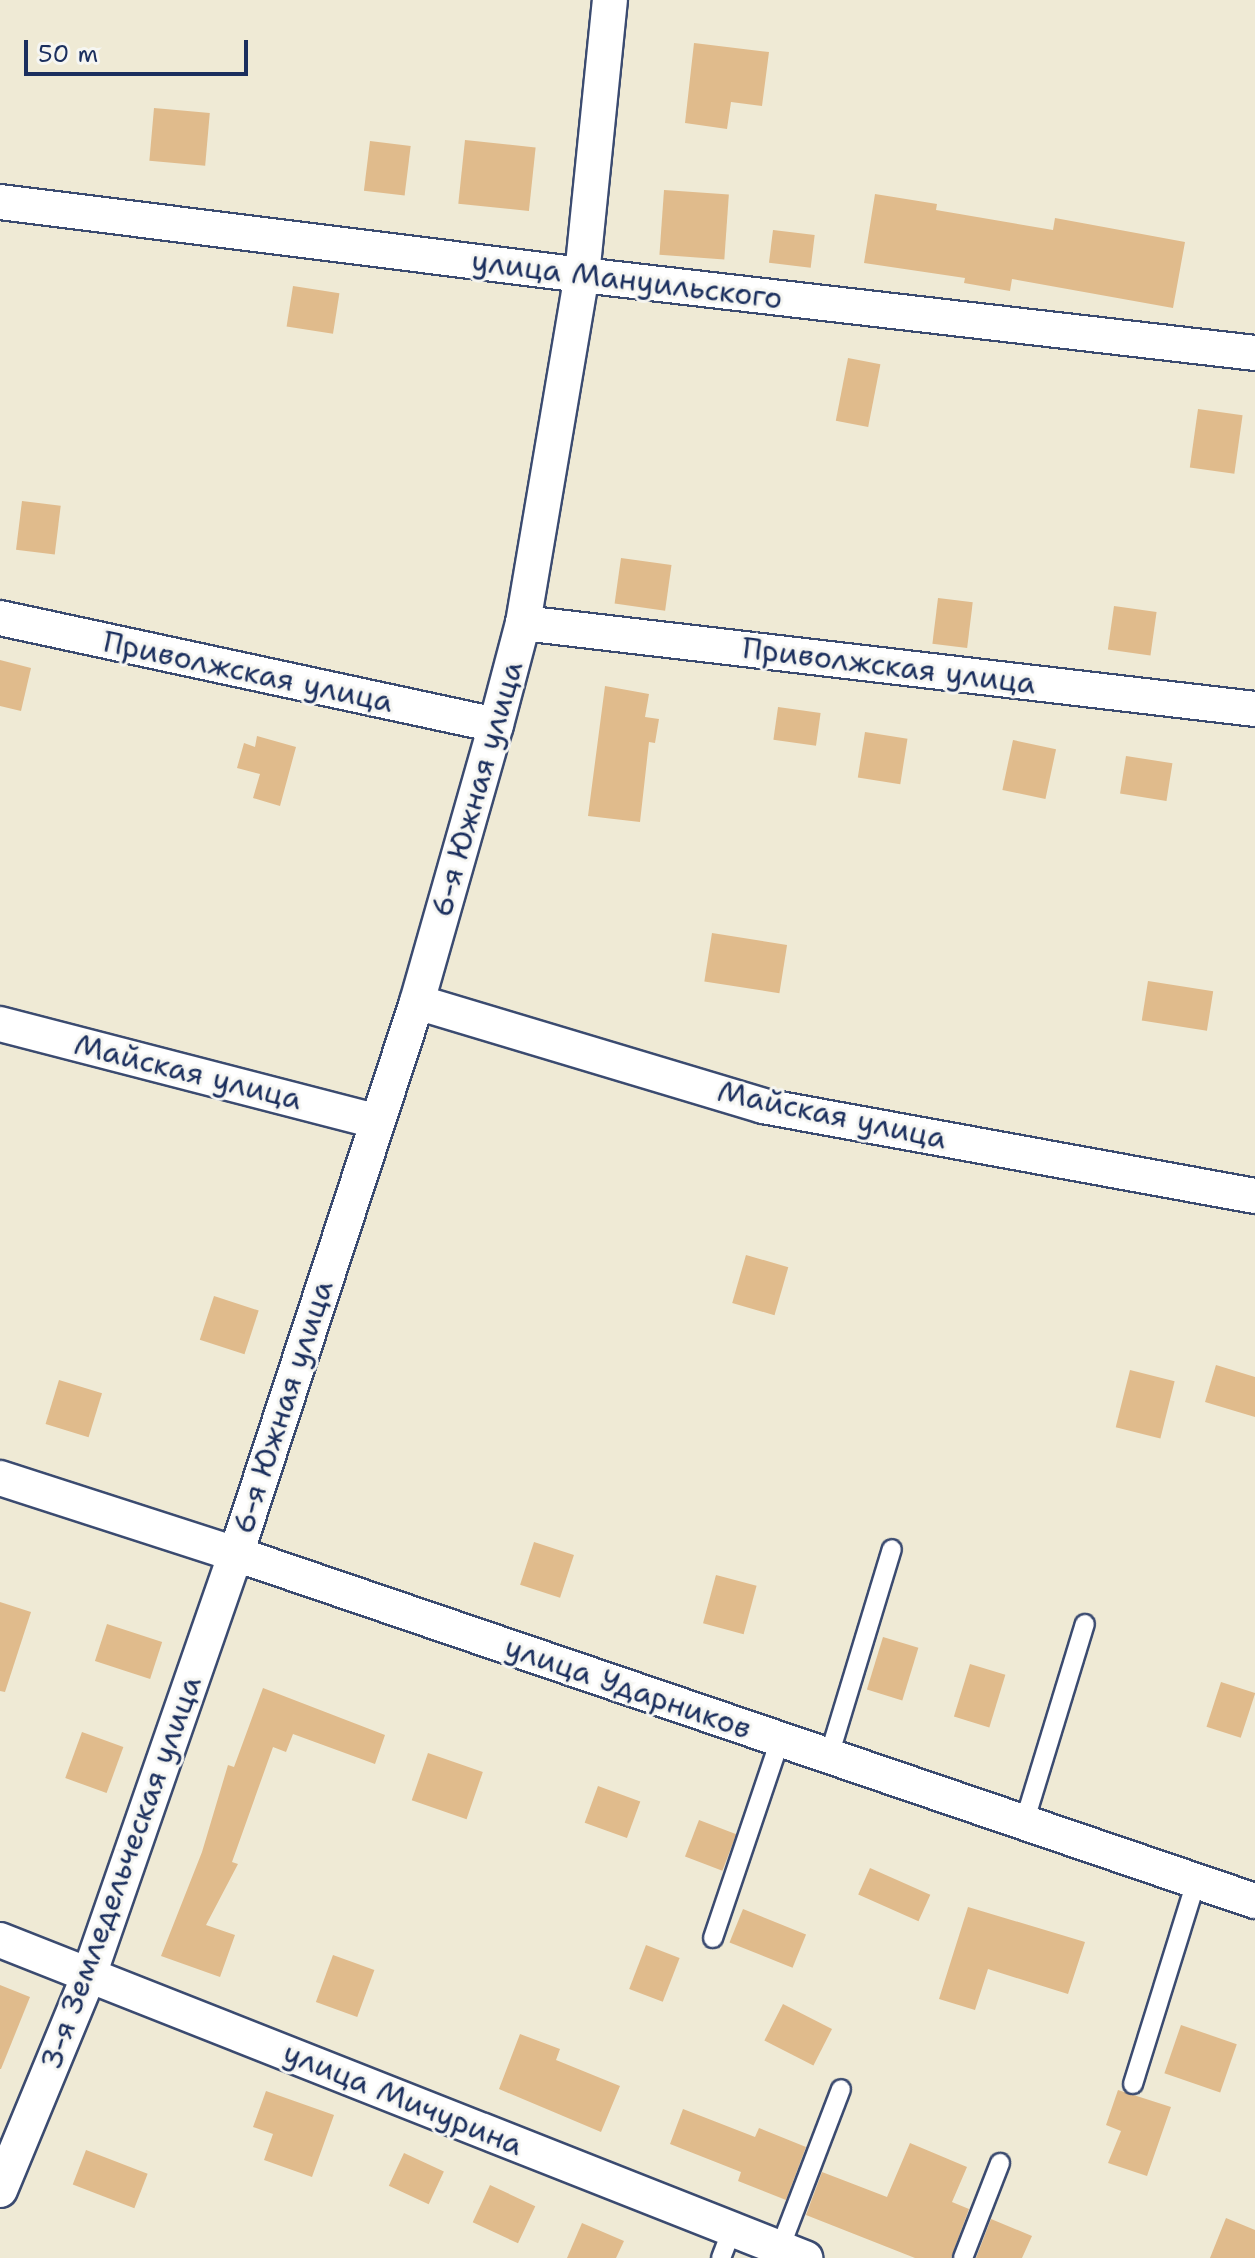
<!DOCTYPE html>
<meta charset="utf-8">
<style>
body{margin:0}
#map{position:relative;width:1255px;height:2258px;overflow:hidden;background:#efead5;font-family:"Shantell Sans",sans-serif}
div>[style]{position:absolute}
.building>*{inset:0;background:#e0bb8c;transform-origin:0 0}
.roads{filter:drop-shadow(2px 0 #3b4b70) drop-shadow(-2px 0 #3b4b70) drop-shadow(0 2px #3b4b70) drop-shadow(0 -2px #3b4b70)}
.service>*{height:18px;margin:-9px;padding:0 9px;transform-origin:9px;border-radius:9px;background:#fff}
.minor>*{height:34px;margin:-17px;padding:0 17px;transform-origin:17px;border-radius:17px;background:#fff}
span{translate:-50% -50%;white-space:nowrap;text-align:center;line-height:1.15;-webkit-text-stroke:6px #f6f6f2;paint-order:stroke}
.street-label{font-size:30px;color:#1b2f5e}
.scale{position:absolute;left:24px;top:40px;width:224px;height:36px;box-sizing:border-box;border:4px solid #1b2f5e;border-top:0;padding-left:10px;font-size:24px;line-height:28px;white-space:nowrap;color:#1b2f5e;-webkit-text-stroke:6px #f6f6f2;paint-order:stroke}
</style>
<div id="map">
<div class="building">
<i style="clip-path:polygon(694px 43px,769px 52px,762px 106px,731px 102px,727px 129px,685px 123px)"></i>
<i style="left:154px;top:108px;width:56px;height:53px;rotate:5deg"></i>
<i style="left:465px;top:140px;width:71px;height:64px;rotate:6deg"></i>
<i style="left:370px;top:141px;width:41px;height:50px;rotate:7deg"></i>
<i style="left:664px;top:190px;width:65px;height:65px;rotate:4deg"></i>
<i style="clip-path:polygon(875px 194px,937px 204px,936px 210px,1053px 230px,1055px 218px,1185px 242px,1173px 308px,1012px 279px,1010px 291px,964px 283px,965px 278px,864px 263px)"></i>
<i style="left:773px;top:230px;width:42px;height:33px;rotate:7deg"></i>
<i style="left:293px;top:286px;width:47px;height:41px;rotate:9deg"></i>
<i style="left:848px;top:358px;width:33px;height:64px;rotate:11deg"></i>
<i style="left:1198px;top:409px;width:45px;height:59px;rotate:8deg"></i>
<i style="left:22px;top:501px;width:39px;height:49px;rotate:7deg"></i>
<i style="left:621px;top:558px;width:51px;height:46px;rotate:8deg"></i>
<i style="left:938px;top:598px;width:35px;height:46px;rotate:7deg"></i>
<i style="left:1114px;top:606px;width:43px;height:44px;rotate:8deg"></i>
<i style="clip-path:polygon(0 660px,31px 668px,21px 711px,0 706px)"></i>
<i style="clip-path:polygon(605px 686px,649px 694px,645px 717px,659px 719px,655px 743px,649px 742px,640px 822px,588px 816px)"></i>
<i style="left:778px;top:707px;width:43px;height:33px;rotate:8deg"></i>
<i style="left:865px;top:732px;width:43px;height:46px;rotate:9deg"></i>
<i style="clip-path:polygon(257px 736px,296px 747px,280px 806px,253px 798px,260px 774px,237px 768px,244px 743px,255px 747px)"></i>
<i style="left:1013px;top:740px;width:44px;height:51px;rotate:12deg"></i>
<i style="left:1126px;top:756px;width:47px;height:38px;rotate:9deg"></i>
<i style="left:712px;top:933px;width:76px;height:49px;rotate:9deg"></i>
<i style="left:1148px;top:981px;width:66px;height:40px;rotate:9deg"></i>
<i style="left:746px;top:1255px;width:44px;height:50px;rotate:16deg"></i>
<i style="left:214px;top:1296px;width:47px;height:46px;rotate:18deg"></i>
<i style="clip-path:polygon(1216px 1365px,1255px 1377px,1255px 1417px,1205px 1402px)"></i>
<i style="left:1130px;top:1370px;width:46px;height:59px;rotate:14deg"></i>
<i style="left:59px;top:1380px;width:45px;height:46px;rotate:17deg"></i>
<i style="left:534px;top:1542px;width:42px;height:45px;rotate:18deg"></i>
<i style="left:716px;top:1575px;width:42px;height:50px;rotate:15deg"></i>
<i style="clip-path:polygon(0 1602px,31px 1612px,5px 1692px,0 1691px)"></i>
<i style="left:107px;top:1624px;width:58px;height:39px;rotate:18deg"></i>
<i style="left:883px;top:1637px;width:37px;height:55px;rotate:17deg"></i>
<i style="left:970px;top:1664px;width:37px;height:55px;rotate:17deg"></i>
<i style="left:1221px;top:1682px;width:36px;height:47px;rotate:18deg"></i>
<i style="clip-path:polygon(263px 1688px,385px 1735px,375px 1764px,293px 1734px,286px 1752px,273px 1747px,232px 1862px,238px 1864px,206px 1925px,235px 1935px,220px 1977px,161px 1956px,202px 1852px,228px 1765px,234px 1767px)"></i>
<i style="left:82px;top:1732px;width:44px;height:49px;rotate:20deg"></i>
<i style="left:428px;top:1753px;width:58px;height:50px;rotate:19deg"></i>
<i style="left:598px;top:1786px;width:45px;height:39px;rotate:20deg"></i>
<i style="left:699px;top:1820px;width:40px;height:39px;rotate:21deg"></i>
<i style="left:870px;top:1868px;width:66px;height:29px;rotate:24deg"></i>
<i style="clip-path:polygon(968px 1907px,1085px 1942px,1068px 1994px,988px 1969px,975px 2010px,939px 1999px)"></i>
<i style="left:743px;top:1909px;width:68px;height:36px;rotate:22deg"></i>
<i style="left:646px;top:1945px;width:36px;height:47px;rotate:21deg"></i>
<i style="left:333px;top:1955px;width:44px;height:50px;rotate:20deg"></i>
<i style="clip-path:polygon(0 1985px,30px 1997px,1px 2069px,0 2069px)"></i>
<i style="left:783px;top:2004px;width:55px;height:41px;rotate:27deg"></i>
<i style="left:1181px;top:2025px;width:59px;height:51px;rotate:19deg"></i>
<i style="clip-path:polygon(520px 2034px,560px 2049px,556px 2060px,620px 2086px,601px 2132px,499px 2089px)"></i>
<i style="clip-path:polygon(1118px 2090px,1171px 2107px,1147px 2176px,1108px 2163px,1121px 2131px,1106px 2125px)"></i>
<i style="clip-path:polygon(266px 2091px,334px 2115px,312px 2177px,264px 2160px,273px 2134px,253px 2127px)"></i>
<i style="clip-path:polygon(683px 2109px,755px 2137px,759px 2128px,806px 2147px,786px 2200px,738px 2181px,741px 2172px,670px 2144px)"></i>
<i style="clip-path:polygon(910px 2143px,967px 2167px,952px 2202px,969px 2209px,951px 2258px,915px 2258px,806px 2215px,822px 2172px,887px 2197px)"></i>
<i style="left:86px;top:2150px;width:66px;height:37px;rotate:21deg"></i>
<i style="left:404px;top:2153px;width:44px;height:36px;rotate:25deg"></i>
<i style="left:490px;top:2185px;width:50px;height:41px;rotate:25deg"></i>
<i style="clip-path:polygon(1226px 2218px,1255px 2230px,1255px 2258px,1210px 2258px)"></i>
<i style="clip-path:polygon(991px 2219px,1032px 2236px,1022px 2258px,976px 2258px)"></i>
<i style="clip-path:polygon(582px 2223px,624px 2241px,616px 2258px,567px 2258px)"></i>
</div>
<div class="roads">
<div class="service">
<i style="left:829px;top:1756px;width:216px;rotate:-73.1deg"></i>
<i style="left:1024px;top:1823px;width:208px;rotate:-73deg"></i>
<i style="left:713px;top:1938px;width:209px;rotate:-71.3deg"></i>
<i style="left:1133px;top:2084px;width:212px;rotate:-72.7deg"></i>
<i style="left:780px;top:2248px;width:170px;rotate:-69deg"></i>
<i style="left:721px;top:2258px;width:31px;rotate:-69deg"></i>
<i style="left:963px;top:2258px;width:102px;rotate:-68.7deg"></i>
</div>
<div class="minor">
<i style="left:0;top:202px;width:587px;rotate:7.15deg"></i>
<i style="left:582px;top:275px;width:678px;rotate:6.61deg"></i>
<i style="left:0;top:618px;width:507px;rotate:12.17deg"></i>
<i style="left:523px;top:623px;width:737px;rotate:6.7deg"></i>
<i style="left:417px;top:1002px;width:361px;rotate:16.7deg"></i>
<i style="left:763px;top:1106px;width:500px;rotate:10.37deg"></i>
<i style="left:0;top:1024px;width:388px;rotate:14.5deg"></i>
<i style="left:0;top:1478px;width:248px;rotate:17.9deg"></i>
<i style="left:236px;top:1554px;width:1076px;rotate:18.81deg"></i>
<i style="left:0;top:1940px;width:866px;rotate:21.56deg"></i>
<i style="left:0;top:2190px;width:233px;rotate:-67.5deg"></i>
<i style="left:89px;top:1975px;width:446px;rotate:-70.8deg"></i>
<i style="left:236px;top:1554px;width:581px;rotate:-71.85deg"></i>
<i style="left:417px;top:1002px;width:288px;rotate:-74.1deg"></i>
<i style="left:496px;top:725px;width:106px;rotate:-75.2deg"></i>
<i style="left:523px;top:623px;width:353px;rotate:-80.4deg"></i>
<i style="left:582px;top:275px;width:276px;rotate:-84.2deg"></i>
</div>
</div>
<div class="street-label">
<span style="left:627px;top:280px;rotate:7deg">улица Мануильского</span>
<span style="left:889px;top:666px;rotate:7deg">Приволжская улица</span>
<span style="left:248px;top:672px;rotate:12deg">Приволжская улица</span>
<span style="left:477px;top:789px;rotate:-74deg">6-я Южная улица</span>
<span style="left:188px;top:1072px;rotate:14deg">Майская улица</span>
<span style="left:832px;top:1115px;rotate:12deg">Майская улица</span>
<span style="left:283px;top:1407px;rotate:-72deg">6-я Южная улица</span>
<span style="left:628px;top:1688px;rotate:19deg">улица Ударников</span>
<span style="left:121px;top:1873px;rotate:-70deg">3-я Земледельческая улица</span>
<span style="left:403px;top:2099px;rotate:22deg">улица Мичурина</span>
</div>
<div class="scale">50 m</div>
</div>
